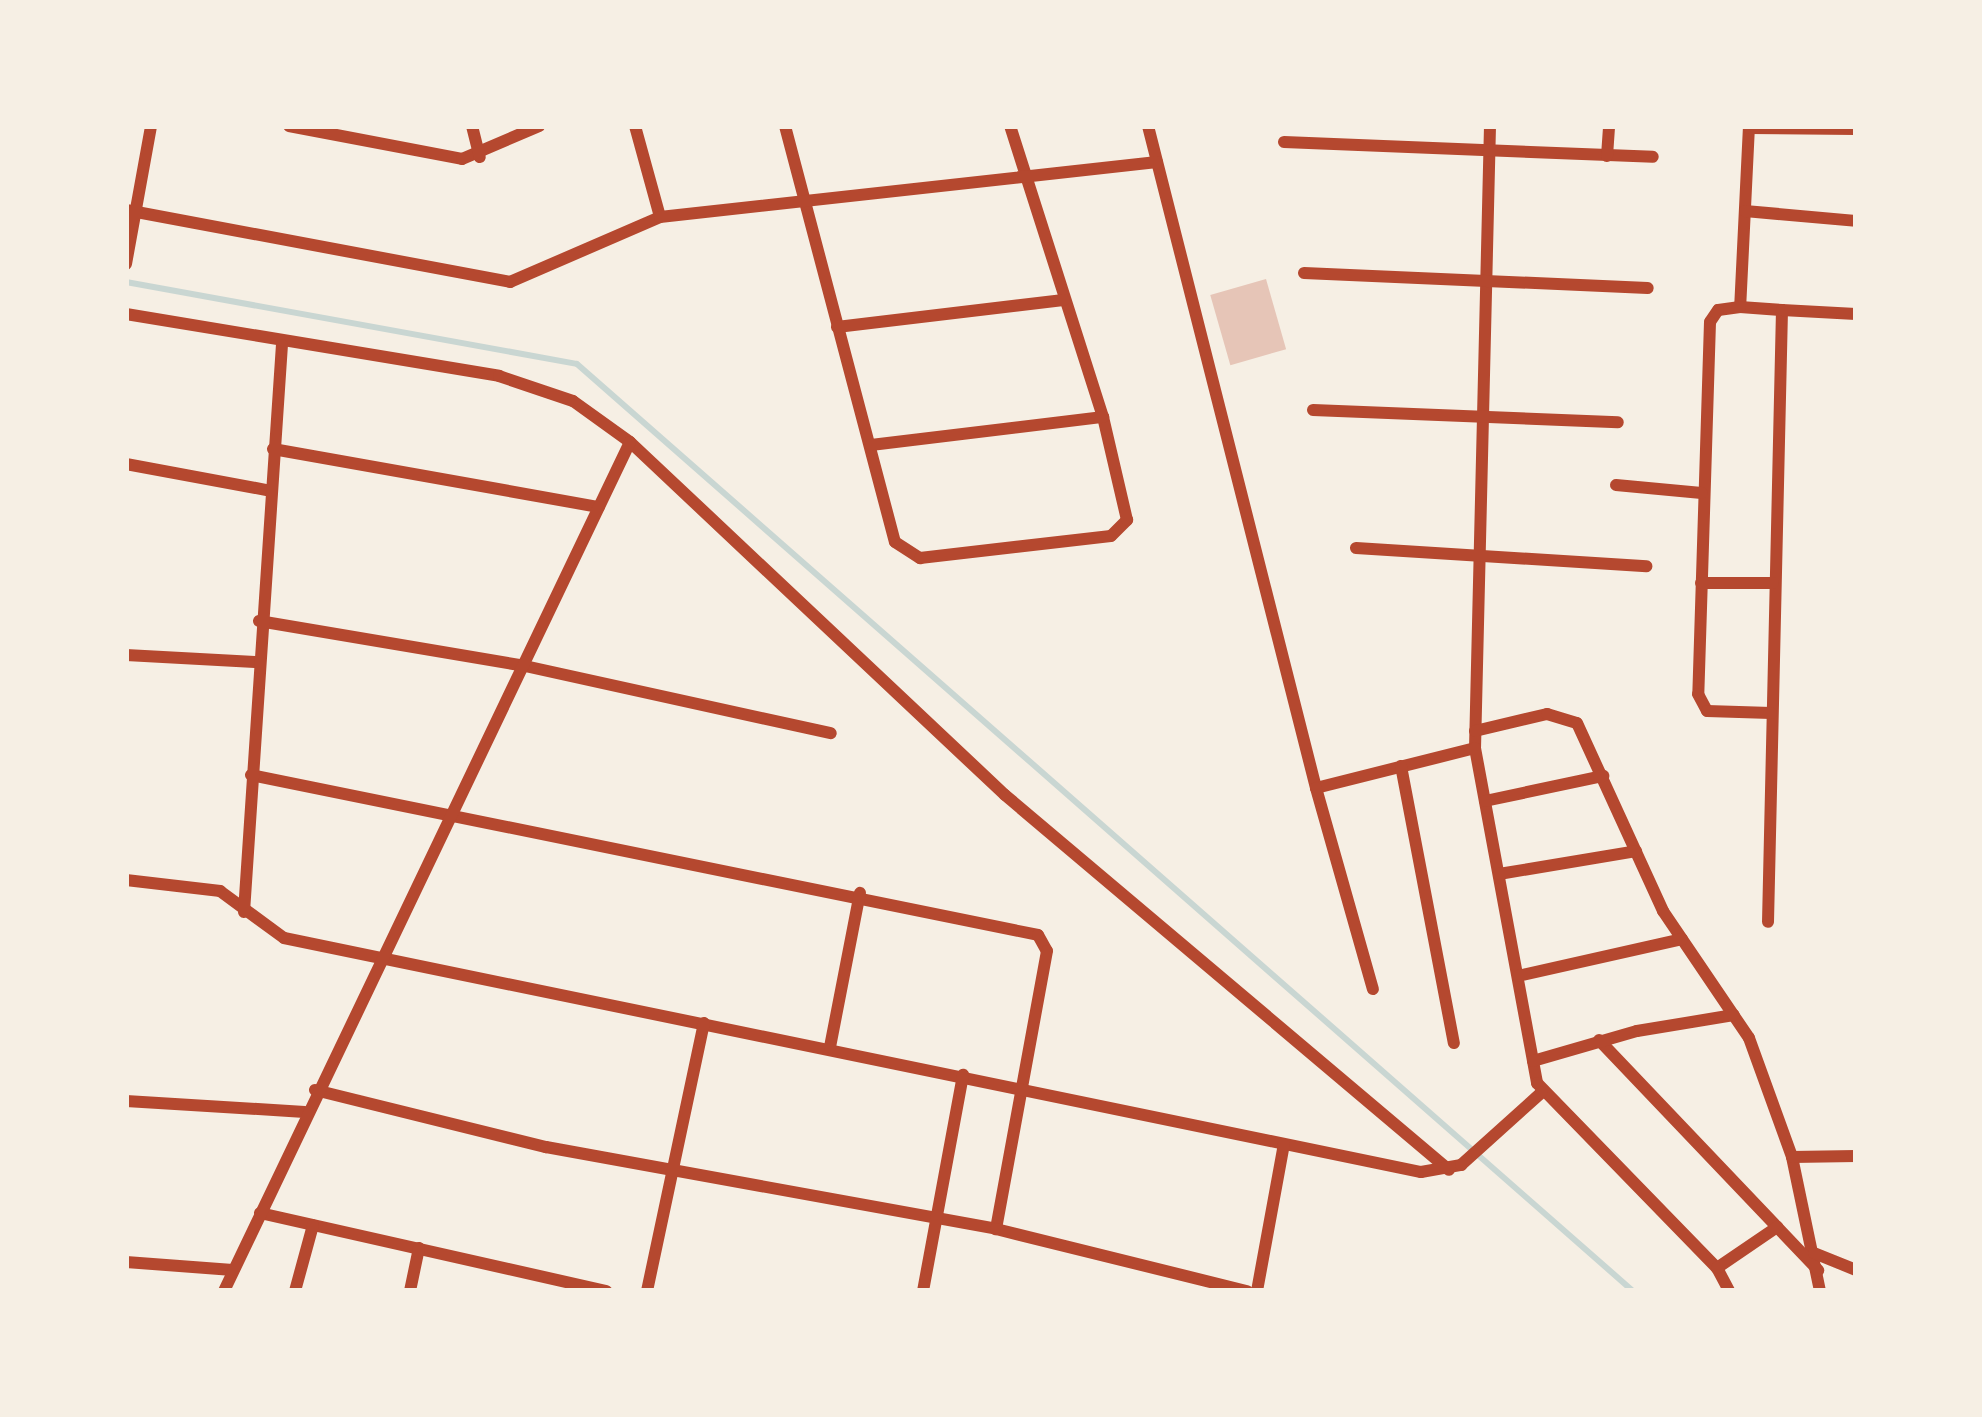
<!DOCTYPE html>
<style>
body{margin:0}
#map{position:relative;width:1982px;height:1417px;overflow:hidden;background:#f6efe4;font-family:"Exo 2",sans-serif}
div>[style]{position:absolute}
.stream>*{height:6px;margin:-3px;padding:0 3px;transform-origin:3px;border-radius:3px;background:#c9d6d2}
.building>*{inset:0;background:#e6c5b7;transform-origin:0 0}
.minor>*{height:12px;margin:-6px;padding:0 6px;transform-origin:6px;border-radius:6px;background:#b5482f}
span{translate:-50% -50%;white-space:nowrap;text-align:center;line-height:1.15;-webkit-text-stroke:10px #f6efe4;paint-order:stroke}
.frame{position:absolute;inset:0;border:129px solid #f6efe4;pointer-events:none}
</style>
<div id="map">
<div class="stream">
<i style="left:126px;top:282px;width:458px;rotate:10.3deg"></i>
<i style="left:577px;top:364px;width:1405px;rotate:41.28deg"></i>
</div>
<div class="building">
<i style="left:1266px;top:279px;width:73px;height:58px;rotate:74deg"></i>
</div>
<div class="minor">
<i style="left:289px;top:126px;width:176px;rotate:10.8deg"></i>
<i style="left:462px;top:159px;width:84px;rotate:-23.2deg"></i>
<i style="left:472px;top:126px;width:32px;rotate:76deg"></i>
<i style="left:635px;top:126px;width:94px;rotate:74.6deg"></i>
<i style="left:785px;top:126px;width:430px;rotate:75.2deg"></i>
<i style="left:895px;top:542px;width:30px;rotate:33deg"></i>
<i style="left:920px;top:558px;width:192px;rotate:-6.6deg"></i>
<i style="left:1111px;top:536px;width:23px;rotate:-45deg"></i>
<i style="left:1127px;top:520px;width:106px;rotate:-103.1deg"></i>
<i style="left:1103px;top:417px;width:305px;rotate:-107.7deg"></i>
<i style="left:1148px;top:126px;width:683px;rotate:75.76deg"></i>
<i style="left:1316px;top:788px;width:164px;rotate:-14.1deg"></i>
<i style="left:1490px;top:126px;width:622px;rotate:91.38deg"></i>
<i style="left:1475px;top:748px;width:341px;rotate:79.5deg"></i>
<i style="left:1537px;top:1083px;width:258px;rotate:45.8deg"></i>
<i style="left:1717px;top:1268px;width:26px;rotate:62deg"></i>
<i style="left:1749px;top:126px;width:181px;rotate:92.8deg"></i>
<i style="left:1740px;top:307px;width:42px;rotate:4.1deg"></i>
<i style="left:1782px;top:310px;width:612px;rotate:91.31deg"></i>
<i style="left:1749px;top:128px;width:107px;rotate:0.5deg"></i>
<i style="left:1284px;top:142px;width:369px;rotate:2.3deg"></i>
<i style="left:1607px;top:156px;width:30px;rotate:-86deg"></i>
<i style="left:126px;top:210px;width:391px;rotate:10.6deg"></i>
<i style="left:510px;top:282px;width:163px;rotate:-23.4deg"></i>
<i style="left:660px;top:217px;width:500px;rotate:-6.31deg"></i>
<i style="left:1745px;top:211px;width:111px;rotate:5.1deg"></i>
<i style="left:126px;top:264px;width:140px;rotate:-79.7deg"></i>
<i style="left:1304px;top:273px;width:344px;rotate:2.5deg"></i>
<i style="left:1740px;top:307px;width:22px;rotate:172deg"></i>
<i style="left:1718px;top:310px;width:14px;rotate:124deg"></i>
<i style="left:1710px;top:322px;width:372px;rotate:91.8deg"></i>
<i style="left:1698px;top:694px;width:19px;rotate:62deg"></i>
<i style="left:1707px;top:711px;width:64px;rotate:1.8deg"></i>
<i style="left:1782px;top:310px;width:74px;rotate:3.1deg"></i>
<i style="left:126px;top:314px;width:378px;rotate:9.4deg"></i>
<i style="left:499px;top:376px;width:78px;rotate:18.7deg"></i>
<i style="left:573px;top:401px;width:70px;rotate:35.7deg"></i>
<i style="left:630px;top:442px;width:515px;rotate:43.27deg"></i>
<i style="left:1005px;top:795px;width:581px;rotate:40.18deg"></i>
<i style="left:837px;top:327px;width:228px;rotate:-6.8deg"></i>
<i style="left:1313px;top:410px;width:305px;rotate:2.3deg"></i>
<i style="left:871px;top:445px;width:234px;rotate:-6.9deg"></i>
<i style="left:273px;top:449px;width:331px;rotate:10.1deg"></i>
<i style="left:126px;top:464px;width:147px;rotate:10.5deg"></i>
<i style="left:1616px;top:485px;width:86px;rotate:5.3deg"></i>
<i style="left:1356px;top:548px;width:291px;rotate:3.6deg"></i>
<i style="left:1701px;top:583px;width:72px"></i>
<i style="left:259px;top:621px;width:270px;rotate:9.6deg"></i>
<i style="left:525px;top:666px;width:313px;rotate:12.4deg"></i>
<i style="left:126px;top:655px;width:129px;rotate:3.1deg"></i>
<i style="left:1475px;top:731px;width:74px;rotate:-13.3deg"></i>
<i style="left:1547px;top:714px;width:31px;rotate:17deg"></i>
<i style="left:1577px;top:723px;width:207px;rotate:65.4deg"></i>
<i style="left:1663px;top:911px;width:153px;rotate:55.9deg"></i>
<i style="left:1749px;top:1038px;width:127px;rotate:70.1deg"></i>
<i style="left:1792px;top:1157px;width:137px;rotate:78.2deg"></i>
<i style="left:1401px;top:766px;width:282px;rotate:79.2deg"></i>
<i style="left:251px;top:775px;width:803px;rotate:11.49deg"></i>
<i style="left:1038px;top:935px;width:18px;rotate:61deg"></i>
<i style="left:1047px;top:951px;width:283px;rotate:100.4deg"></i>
<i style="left:1316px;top:788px;width:209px;rotate:74.2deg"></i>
<i style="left:1485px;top:801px;width:121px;rotate:-12deg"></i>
<i style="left:1499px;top:874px;width:139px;rotate:-9.5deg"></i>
<i style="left:126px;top:880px;width:95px;rotate:6.7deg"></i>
<i style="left:220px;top:891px;width:79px;rotate:36.3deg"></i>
<i style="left:284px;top:938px;width:1161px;rotate:11.63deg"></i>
<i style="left:1421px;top:1172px;width:41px;rotate:-9.9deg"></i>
<i style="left:1461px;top:1165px;width:108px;rotate:-42deg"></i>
<i style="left:244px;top:912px;width:568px;rotate:-86.17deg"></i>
<i style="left:1518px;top:976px;width:168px;rotate:-12.7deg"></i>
<i style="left:1599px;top:1040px;width:318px;rotate:46.4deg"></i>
<i style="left:830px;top:1047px;width:157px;rotate:-79deg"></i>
<i style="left:1533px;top:1061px;width:108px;rotate:-16.1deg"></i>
<i style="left:1637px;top:1031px;width:98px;rotate:-9.4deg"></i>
<i style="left:315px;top:1090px;width:238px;rotate:13.9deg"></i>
<i style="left:546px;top:1147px;width:457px;rotate:10.3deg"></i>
<i style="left:996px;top:1229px;width:259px;rotate:13.9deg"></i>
<i style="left:126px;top:1101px;width:179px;rotate:3.5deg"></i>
<i style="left:1792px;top:1157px;width:64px;rotate:-0.9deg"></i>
<i style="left:260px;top:1213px;width:355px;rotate:12.7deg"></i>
<i style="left:1814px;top:1253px;width:45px;rotate:22deg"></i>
<i style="left:126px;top:1262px;width:107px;rotate:4.3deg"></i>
<i style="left:1717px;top:1268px;width:73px;rotate:-34.3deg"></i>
<i style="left:224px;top:1291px;width:941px;rotate:-64.44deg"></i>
<i style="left:295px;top:1291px;width:68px;rotate:-74.7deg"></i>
<i style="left:410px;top:1291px;width:44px;rotate:-78.2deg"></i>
<i style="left:647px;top:1291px;width:274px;rotate:-78deg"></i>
<i style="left:923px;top:1291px;width:220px;rotate:-79.5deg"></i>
<i style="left:1257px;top:1291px;width:149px;rotate:-79.6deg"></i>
</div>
<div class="frame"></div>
</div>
